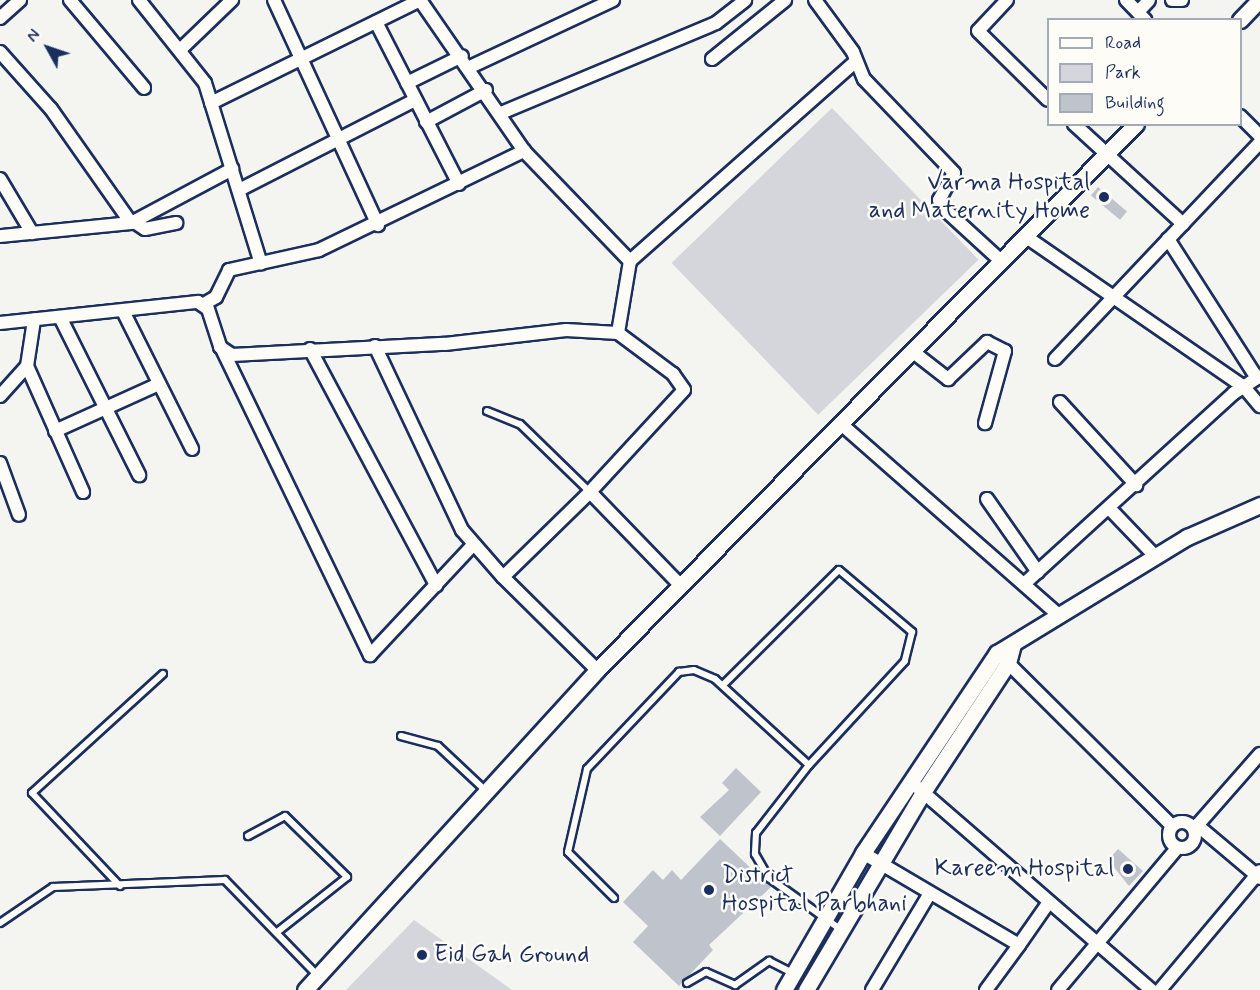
<!DOCTYPE html>
<style>
body{margin:0}
#map{position:relative;width:1260px;height:990px;overflow:hidden;background:#f4f4f1;font-family:Mynerve,sans-serif}
div>[style]{position:absolute}
.green>*{inset:0;background:#d4d6db;transform-origin:0 0}
.building>*{inset:0;background:#bfc3cc;transform-origin:0 0}
.roads{filter:drop-shadow(2px 0 #1b2f5e) drop-shadow(-2px 0 #1b2f5e) drop-shadow(0 2px #1b2f5e) drop-shadow(0 -2px #1b2f5e)}
.service>*{height:6px;margin:-3px;padding:0 3px;transform-origin:3px;border-radius:3px;background:#fdfcf7}
.minor>*{height:12px;margin:-6px;padding:0 6px;transform-origin:6px;border-radius:6px;background:#fdfcf7}
.minor>.ring{margin:-6px;padding:0;box-sizing:content-box;background:none;border:12px solid #fdfcf7;border-radius:50%}
.tertiary>*{height:15px;margin:-7.5px;padding:0 7.5px;transform-origin:7.5px;border-radius:7.5px;background:#fdfcf7}
.dots>*{width:16px;height:16px;translate:-50% -50%;box-sizing:border-box;border:3px solid #fdfcf7;border-radius:50%}
span{translate:-50% -50%;white-space:nowrap;text-align:center;line-height:1.15;-webkit-text-stroke:5px #fdfcf7;paint-order:stroke}
.poi-label{font-size:24px;color:#1b2f5e}
.right{translate:-100% -50%;text-align:right}
.left{translate:0 -50%;text-align:left}
.legend{position:absolute;left:1047px;top:18px;width:195px;height:108px;box-sizing:border-box;background:#fdfcf7;border:2px solid #a3aaba;margin:0;padding:8px 10px;list-style:none;font-size:18px;color:#1b2f5e}
.legend li{display:flex;align-items:center;gap:12px;height:30px}
.legend b{width:30px;border:2px solid #a3aaba}
.north{position:absolute;left:18px;top:18px;width:60px;height:60px;-webkit-text-stroke:4px #fdfcf7;paint-order:stroke;rotate:310deg;font-size:16px;font-weight:700;line-height:24px;text-align:center;color:#1b2f5e}
.north::after{content:'';display:block;margin:auto;width:21px;height:27px;background:#1b2f5e;clip-path:polygon(50% 0,100% 100%,50% 72%,0 100%)}
</style>
<div id="map">
<div class="green">
<i style="left:832px;top:108px;width:211px;height:223px;rotate:46deg"></i>
<i style="clip-path:polygon(414px 920px,512px 990px,346px 990px)"></i>
</div>
<div class="building">
<i style="left:1098px;top:187px;width:38px;height:11px;rotate:40deg"></i>
<i style="clip-path:polygon(736px 768px,761px 792px,720px 836px,700px 817px,729px 790px,722px 783px)"></i>
<i style="clip-path:polygon(720px 839px,771px 887px,709px 945px,713px 950px,679px 986px,633px 942px,648px 926px,623px 902px,653px 870px,663px 880px,672px 870px,681px 880px)"></i>
<i style="clip-path:polygon(1118px 849px,1143px 871px,1129px 886px,1108px 860px)"></i>
</div>
<div class="roads">
<div class="service">
<i style="left:487px;top:411px;width:35px;rotate:22deg"></i>
<i style="left:520px;top:424px;width:98px;rotate:44.2deg"></i>
<i style="left:723px;top:685px;width:163px;rotate:-44.8deg"></i>
<i style="left:839px;top:570px;width:96px;rotate:40.3deg"></i>
<i style="left:912px;top:632px;width:30px;rotate:104deg"></i>
<i style="left:905px;top:661px;width:142px;rotate:132.7deg"></i>
<i style="left:809px;top:765px;width:86px;rotate:127.9deg"></i>
<i style="left:756px;top:833px;width:21px;rotate:93deg"></i>
<i style="left:755px;top:854px;width:28px;rotate:60deg"></i>
<i style="left:769px;top:878px;width:87px;rotate:35.7deg"></i>
<i style="left:401px;top:736px;width:38px;rotate:15deg"></i>
<i style="left:438px;top:746px;width:66px;rotate:43.2deg"></i>
<i style="left:248px;top:836px;width:42px;rotate:-28.4deg"></i>
<i style="left:285px;top:816px;width:87px;rotate:44.5deg"></i>
<i style="left:347px;top:877px;width:89px;rotate:141.8deg"></i>
<i style="left:120px;top:886px;width:128px;rotate:-133.4deg"></i>
<i style="left:32px;top:793px;width:177px;rotate:-42.3deg"></i>
<i style="left:614px;top:898px;width:65px;rotate:-135deg"></i>
<i style="left:568px;top:852px;width:85px;rotate:-77.1deg"></i>
<i style="left:587px;top:769px;width:134px;rotate:-46.5deg"></i>
<i style="left:679px;top:672px;width:15px;rotate:-8deg"></i>
<i style="left:694px;top:670px;width:23px;rotate:23deg"></i>
<i style="left:715px;top:679px;width:127px;rotate:42.5deg"></i>
<i style="left:0;top:923px;width:64px;rotate:-34.2deg"></i>
<i style="left:53px;top:887px;width:172px;rotate:-2.3deg"></i>
<i style="left:225px;top:880px;width:134px;rotate:45.9deg"></i>
<i style="left:687px;top:983px;width:22px;rotate:-30deg"></i>
<i style="left:706px;top:972px;width:32px;rotate:24deg"></i>
<i style="left:735px;top:985px;width:42px;rotate:-35.2deg"></i>
<i style="left:769px;top:961px;width:27px;rotate:27deg"></i>
</div>
<div class="minor">
<i style="left:70px;top:0;width:115px;rotate:49.9deg"></i>
<i style="left:139px;top:0;width:106px;rotate:51.5deg"></i>
<i style="left:205px;top:83px;width:189px;rotate:72.8deg"></i>
<i style="left:274px;top:0;width:248px;rotate:65.2deg"></i>
<i style="left:420px;top:0;width:183px;rotate:55.4deg"></i>
<i style="left:524px;top:151px;width:153px;rotate:46.1deg"></i>
<i style="left:630px;top:261px;width:73px;rotate:99.5deg"></i>
<i style="left:815px;top:0;width:64px;rotate:53.8deg"></i>
<i style="left:853px;top:52px;width:29px;rotate:68deg"></i>
<i style="left:864px;top:79px;width:130px;rotate:46.2deg"></i>
<i style="left:954px;top:173px;width:31px;rotate:119deg"></i>
<i style="left:939px;top:200px;width:8px;rotate:67deg"></i>
<i style="left:942px;top:207px;width:80px;rotate:42.5deg"></i>
<i style="left:1007px;top:0;width:42px;rotate:133.1deg"></i>
<i style="left:978px;top:31px;width:98px;rotate:44.6deg"></i>
<i style="left:1126px;top:0;width:28px;rotate:46deg"></i>
<i style="left:1172px;top:0;width:10px"></i>
<i style="left:1138px;top:12px;width:16px;rotate:-47deg"></i>
<i style="left:0;top:18px;width:27px;rotate:-42deg"></i>
<i style="left:376px;top:22px;width:182px;rotate:62.9deg"></i>
<i style="left:181px;top:49px;width:71px;rotate:-43.9deg"></i>
<i style="left:0;top:52px;width:76px;rotate:48.2deg"></i>
<i style="left:51px;top:109px;width:139px;rotate:54.9deg"></i>
<i style="left:131px;top:223px;width:132px;rotate:174.3deg"></i>
<i style="left:712px;top:59px;width:94px;rotate:-38.9deg"></i>
<i style="left:470px;top:67px;width:158px;rotate:-25.1deg"></i>
<i style="left:407px;top:83px;width:61px;rotate:-26.1deg"></i>
<i style="left:211px;top:103px;width:233px;rotate:-26.2deg"></i>
<i style="left:501px;top:113px;width:233px;rotate:-22.7deg"></i>
<i style="left:716px;top:23px;width:37px;rotate:-38deg"></i>
<i style="left:1240px;top:116px;width:28px;rotate:45deg"></i>
<i style="left:426px;top:122px;width:68px;rotate:-28.1deg"></i>
<i style="left:1074px;top:124px;width:148px;rotate:42.5deg"></i>
<i style="left:0;top:179px;width:63px;rotate:59.3deg"></i>
<i style="left:239px;top:190px;width:198px;rotate:-27.1deg"></i>
<i style="left:133px;top:221px;width:14px;rotate:34deg"></i>
<i style="left:145px;top:229px;width:32px;rotate:-11deg"></i>
<i style="left:131px;top:223px;width:115px;rotate:-28.1deg"></i>
<i style="left:1025px;top:236px;width:266px;rotate:34.6deg"></i>
<i style="left:1244px;top:387px;width:25px;rotate:50deg"></i>
<i style="left:1168px;top:239px;width:165px;rotate:57.4deg"></i>
<i style="left:630px;top:261px;width:300px;rotate:-41.5deg"></i>
<i style="left:204px;top:304px;width:14px;rotate:-30deg"></i>
<i style="left:216px;top:297px;width:30px;rotate:-64deg"></i>
<i style="left:229px;top:270px;width:92px;rotate:-12.5deg"></i>
<i style="left:319px;top:250px;width:228px;rotate:-25.8deg"></i>
<i style="left:124px;top:313px;width:152px;rotate:63.4deg"></i>
<i style="left:60px;top:317px;width:177px;rotate:63.4deg"></i>
<i style="left:0;top:323px;width:199px;rotate:-6.1deg"></i>
<i style="left:198px;top:302px;width:12px;rotate:35deg"></i>
<i style="left:208px;top:309px;width:40px;rotate:72deg"></i>
<i style="left:220px;top:347px;width:14px;rotate:34deg"></i>
<i style="left:232px;top:355px;width:213px;rotate:-3deg"></i>
<i style="left:445px;top:344px;width:122px;rotate:-6.6deg"></i>
<i style="left:566px;top:330px;width:52px;rotate:3.3deg"></i>
<i style="left:618px;top:333px;width:69px;rotate:36.7deg"></i>
<i style="left:673px;top:374px;width:19px;rotate:55deg"></i>
<i style="left:684px;top:390px;width:139px;rotate:132.7deg"></i>
<i style="left:590px;top:492px;width:129px;rotate:45.9deg"></i>
<i style="left:375px;top:346px;width:204px;rotate:64.7deg"></i>
<i style="left:462px;top:530px;width:62px;rotate:48.9deg"></i>
<i style="left:503px;top:577px;width:122px;rotate:-44.3deg"></i>
<i style="left:310px;top:349px;width:268px;rotate:61.9deg"></i>
<i style="left:223px;top:351px;width:338px;rotate:64.2deg"></i>
<i style="left:370px;top:655px;width:151px;rotate:-46.9deg"></i>
<i style="left:912px;top:351px;width:46px;rotate:37.9deg"></i>
<i style="left:948px;top:379px;width:54px;rotate:-43.5deg"></i>
<i style="left:987px;top:342px;width:20px;rotate:27deg"></i>
<i style="left:1005px;top:351px;width:75px;rotate:105.5deg"></i>
<i style="left:1055px;top:359px;width:299px;rotate:-46.6deg"></i>
<i style="left:27px;top:366px;width:138px;rotate:66deg"></i>
<i style="left:0;top:396px;width:40px;rotate:-48deg"></i>
<i style="left:27px;top:366px;width:47px;rotate:-81.3deg"></i>
<i style="left:1060px;top:402px;width:113px;rotate:47.5deg"></i>
<i style="left:840px;top:423px;width:293px;rotate:41.3deg"></i>
<i style="left:55px;top:431px;width:114px;rotate:-24.3deg"></i>
<i style="left:0;top:463px;width:55px;rotate:69.9deg"></i>
<i style="left:987px;top:499px;width:89px;rotate:55.1deg"></i>
<i style="left:1109px;top:508px;width:68px;rotate:46.2deg"></i>
<i style="left:503px;top:577px;width:132px;rotate:44.7deg"></i>
<i style="left:1024px;top:584px;width:284px;rotate:-42.3deg"></i>
<i style="left:1234px;top:393px;width:31px;rotate:-33deg"></i>
<i style="left:1003px;top:658px;width:238px;rotate:44.8deg"></i>
<i style="left:917px;top:787px;width:310px;rotate:40.9deg"></i>
<i class="ring" style="left:1169px;top:822px;width:14px;height:14px"></i>
<i style="left:1197px;top:825px;width:82px;rotate:40.1deg"></i>
<i style="left:1194px;top:829px;width:100px;rotate:-48.7deg"></i>
<i style="left:863px;top:853px;width:181px;rotate:30.5deg"></i>
<i style="left:1019px;top:945px;width:52px;rotate:-55.1deg"></i>
<i style="left:872px;top:990px;width:113px;rotate:-59.1deg"></i>
<i style="left:986px;top:990px;width:56px;rotate:-53.7deg"></i>
<i style="left:1058px;top:990px;width:185px;rotate:-50deg"></i>
<i style="left:1160px;top:990px;width:155px;rotate:-50deg"></i>
</div>
<div class="tertiary">
<i style="left:1240px;top:20px;width:28px;rotate:-46deg"></i>
<i style="left:305px;top:990px;width:433px;rotate:-47.6deg"></i>
<i style="left:597px;top:670px;width:767px;rotate:-45.37deg"></i>
<i style="left:784px;top:990px;width:158px;rotate:-60deg"></i>
<i style="left:863px;top:853px;width:241px;rotate:-56.2deg"></i>
<i style="left:997px;top:653px;width:223px;rotate:-31.4deg"></i>
<i style="left:1187px;top:537px;width:80px;rotate:-23.7deg"></i>
<i style="left:806px;top:990px;width:230px;rotate:-59.4deg"></i>
<i style="left:923px;top:792px;width:154px;rotate:-56.6deg"></i>
<i style="left:1008px;top:663px;width:20px;rotate:-75deg"></i>
</div>
</div>
<div class="dots">
<i style="left:1104px;top:197px;background:#1b2f5e"></i>
<i style="left:1128px;top:869px;background:#1b2f5e"></i>
<i style="left:709px;top:890px;background:#1b2f5e"></i>
<i style="left:422px;top:955px;background:#1b2f5e"></i>
</div>
<div class="poi-label">
<span class="right" style="left:1090px;top:197px">Varma Hospital<br>and Maternity Home</span>
<span class="right" style="left:1114px;top:869px">Kareem Hospital</span>
<span class="left" style="left:722px;top:890px">District<br>Hospital Parbhani</span>
<span class="left" style="left:434px;top:955px">Eid Gah Ground</span>
</div>
<ul class="legend">
<li><b style="height:8px;background:#fdfcf7"></b>Road</li>
<li><b style="height:16px;background:#d4d6db"></b>Park</li>
<li><b style="height:16px;background:#bfc3cc"></b>Building</li>
</ul>
<div class="north">N</div>
</div>
